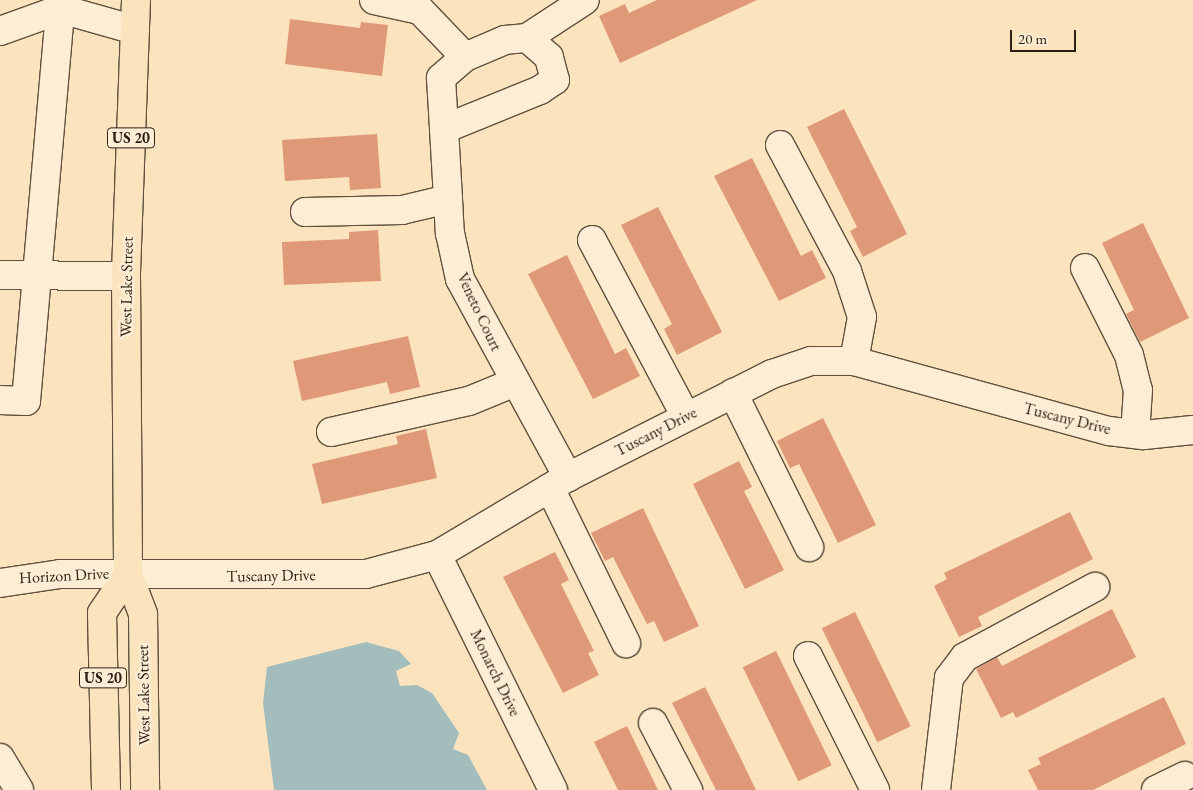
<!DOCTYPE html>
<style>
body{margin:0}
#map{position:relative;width:1193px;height:790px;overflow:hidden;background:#fbe4bd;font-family:"EB Garamond",serif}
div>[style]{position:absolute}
.water>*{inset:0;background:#a3bcbc}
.building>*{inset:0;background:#df9878;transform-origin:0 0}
.roads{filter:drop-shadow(1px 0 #60513f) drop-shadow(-1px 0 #60513f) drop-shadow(0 1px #60513f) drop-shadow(0 -1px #60513f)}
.minor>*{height:28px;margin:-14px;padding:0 14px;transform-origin:14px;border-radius:14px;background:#fcedd4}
.highway>*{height:28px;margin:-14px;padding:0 14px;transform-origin:14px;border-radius:14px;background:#fbe4bd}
span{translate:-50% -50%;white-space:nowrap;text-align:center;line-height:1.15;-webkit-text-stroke:5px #fcedd4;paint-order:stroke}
.shield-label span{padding:1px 4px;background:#fcedd4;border:1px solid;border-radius:4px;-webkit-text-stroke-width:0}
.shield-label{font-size:15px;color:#2c2015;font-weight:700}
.street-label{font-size:16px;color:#2c2015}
.scale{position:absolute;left:1010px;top:30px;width:66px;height:22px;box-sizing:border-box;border:2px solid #2c2015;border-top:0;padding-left:6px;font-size:15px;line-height:18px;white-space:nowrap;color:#2c2015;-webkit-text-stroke:4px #fcedd4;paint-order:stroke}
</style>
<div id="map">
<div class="water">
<i style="clip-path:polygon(366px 642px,399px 651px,411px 664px,396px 671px,400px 686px,417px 685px,432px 693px,459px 733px,453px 749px,468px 755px,487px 790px,274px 790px,263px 703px,267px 667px)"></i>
</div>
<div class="building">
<i style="clip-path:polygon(657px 0,757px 0,620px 63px,599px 16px,625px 4px,629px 13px)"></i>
<i style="clip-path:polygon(290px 19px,360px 28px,361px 22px,388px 25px,382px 76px,285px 64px)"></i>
<i style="clip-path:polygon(844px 109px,907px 234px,863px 257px,850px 231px,857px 227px,807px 127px)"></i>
<i style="clip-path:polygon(377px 134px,381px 188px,350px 190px,349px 177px,285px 181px,282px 140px)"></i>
<i style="clip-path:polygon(752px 158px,801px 256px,812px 250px,826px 278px,779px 301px,714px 176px)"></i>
<i style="clip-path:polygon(658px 207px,722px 332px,677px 355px,664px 329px,672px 324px,621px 225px)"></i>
<i style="clip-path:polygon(1143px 223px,1189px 318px,1140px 342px,1126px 314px,1134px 310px,1102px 243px)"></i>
<i style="clip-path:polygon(378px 230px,381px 281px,284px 285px,282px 242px,349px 239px,349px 232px)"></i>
<i style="clip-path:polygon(567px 255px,615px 354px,626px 348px,640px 376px,593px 399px,528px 274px)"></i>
<i style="clip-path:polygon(408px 336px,420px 387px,390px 394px,387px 382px,302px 401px,293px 361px)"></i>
<i style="clip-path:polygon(823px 418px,876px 525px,838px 543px,799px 464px,790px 468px,777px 441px)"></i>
<i style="clip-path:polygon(426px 429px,437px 478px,322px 504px,312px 464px,398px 444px,396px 436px)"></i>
<i style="clip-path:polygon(739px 461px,752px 487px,744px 491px,784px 570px,745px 589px,693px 484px)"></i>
<i style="clip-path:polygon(643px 508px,699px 626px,664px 642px,654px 621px,647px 624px,613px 557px,605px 561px,591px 533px)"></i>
<i style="clip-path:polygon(1070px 512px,1093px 559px,978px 617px,982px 626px,959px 637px,934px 586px,947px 579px,944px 573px)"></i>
<i style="clip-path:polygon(555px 552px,569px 580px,561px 584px,594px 651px,588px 653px,599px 675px,563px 693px,503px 577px)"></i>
<i style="clip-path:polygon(1112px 609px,1136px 657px,1016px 718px,1013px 712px,1001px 718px,976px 669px,997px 657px,1002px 666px)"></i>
<i style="left:855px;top:612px;width:127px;height:37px;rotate:64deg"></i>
<i style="left:776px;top:651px;width:127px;height:37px;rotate:64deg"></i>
<i style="clip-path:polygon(705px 687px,738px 753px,756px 790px,716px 790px,672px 703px)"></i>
<i style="clip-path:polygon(1164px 697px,1186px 744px,1093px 790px,1038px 790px,1028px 770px,1041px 764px,1038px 758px)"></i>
<i style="clip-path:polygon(627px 726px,658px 790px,618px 790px,594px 742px)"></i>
</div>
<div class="roads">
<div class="minor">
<i style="left:374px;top:0;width:47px;rotate:12.3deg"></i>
<i style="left:420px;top:10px;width:65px;rotate:46.2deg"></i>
<i style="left:0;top:31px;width:65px;rotate:-19.8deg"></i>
<i style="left:61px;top:9px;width:77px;rotate:15.8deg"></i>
<i style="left:527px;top:38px;width:69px;rotate:-33.2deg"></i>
<i style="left:444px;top:129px;width:104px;rotate:-22.1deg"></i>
<i style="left:540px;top:90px;width:18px;rotate:-34deg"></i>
<i style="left:555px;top:80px;width:24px;rotate:-105deg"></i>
<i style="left:549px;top:57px;width:29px;rotate:-139deg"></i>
<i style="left:527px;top:38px;width:22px;rotate:175deg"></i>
<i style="left:505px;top:40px;width:43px;rotate:157deg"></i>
<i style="left:465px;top:57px;width:32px;rotate:139deg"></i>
<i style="left:441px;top:78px;width:51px;rotate:86.6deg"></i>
<i style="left:444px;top:129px;width:70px;rotate:86.7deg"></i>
<i style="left:448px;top:199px;width:34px;rotate:87deg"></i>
<i style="left:450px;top:233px;width:47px;rotate:77.7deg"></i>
<i style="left:460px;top:279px;width:226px;rotate:61.4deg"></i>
<i style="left:780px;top:145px;width:143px;rotate:62deg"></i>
<i style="left:847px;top:271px;width:48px;rotate:71.9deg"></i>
<i style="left:862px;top:317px;width:45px;rotate:100.3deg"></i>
<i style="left:305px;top:212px;width:97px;rotate:-1.2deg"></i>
<i style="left:402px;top:210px;width:47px;rotate:-13.4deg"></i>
<i style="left:592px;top:240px;width:200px;rotate:62deg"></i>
<i style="left:1085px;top:268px;width:97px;rotate:63.2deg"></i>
<i style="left:1129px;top:355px;width:36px;rotate:76deg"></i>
<i style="left:1138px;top:390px;width:44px;rotate:93.9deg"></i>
<i style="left:0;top:275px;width:126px;rotate:0.5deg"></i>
<i style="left:733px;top:393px;width:172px;rotate:63.7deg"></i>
<i style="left:0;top:400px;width:26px;rotate:2deg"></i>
<i style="left:26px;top:401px;width:403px;rotate:-85deg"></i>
<i style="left:331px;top:432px;width:141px;rotate:-12.7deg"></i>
<i style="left:469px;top:401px;width:50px;rotate:-22.4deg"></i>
<i style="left:550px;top:488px;width:173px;rotate:63.9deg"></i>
<i style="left:437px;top:555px;width:262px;rotate:63.7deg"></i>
<i style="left:0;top:583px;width:61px;rotate:-8.5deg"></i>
<i style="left:60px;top:574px;width:306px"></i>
<i style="left:366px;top:574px;width:73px;rotate:-15deg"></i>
<i style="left:437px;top:555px;width:152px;rotate:-30.8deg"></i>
<i style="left:568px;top:477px;width:229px;rotate:-26.8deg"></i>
<i style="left:772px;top:374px;width:41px;rotate:-18.4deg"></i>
<i style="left:811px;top:361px;width:43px"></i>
<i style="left:854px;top:361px;width:264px;rotate:15.4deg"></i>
<i style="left:1109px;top:431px;width:35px;rotate:7deg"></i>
<i style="left:1144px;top:435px;width:49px;rotate:-5.8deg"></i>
<i style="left:808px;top:656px;width:150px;rotate:63.4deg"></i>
<i style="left:653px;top:723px;width:76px;rotate:62.4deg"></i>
<i style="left:0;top:758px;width:37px;rotate:59deg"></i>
<i style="left:936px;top:790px;width:113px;rotate:-83.4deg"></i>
<i style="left:949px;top:678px;width:26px;rotate:-53deg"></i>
<i style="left:965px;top:657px;width:148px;rotate:-28.3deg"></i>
<i style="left:1156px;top:790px;width:32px;rotate:-26deg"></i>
</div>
<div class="highway">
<i style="left:136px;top:0;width:276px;rotate:92.1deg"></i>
<i style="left:126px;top:276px;width:298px;rotate:89.6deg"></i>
<i style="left:128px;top:574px;width:43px;rotate:69.4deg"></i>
<i style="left:143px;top:614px;width:176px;rotate:89.3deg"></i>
<i style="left:106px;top:790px;width:177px;rotate:-91.3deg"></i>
<i style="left:102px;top:613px;width:47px;rotate:-56.3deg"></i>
</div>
</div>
<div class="shield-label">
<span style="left:131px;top:138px">US 20</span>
<span style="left:103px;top:678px">US 20</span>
</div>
<div class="street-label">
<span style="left:127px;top:287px;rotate:-89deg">West Lake Street</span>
<span style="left:479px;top:312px;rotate:65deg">Veneto Court</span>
<span style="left:1067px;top:419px;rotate:14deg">Tuscany Drive</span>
<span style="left:656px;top:432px;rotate:-27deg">Tuscany Drive</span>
<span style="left:64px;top:576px;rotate:-3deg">Horizon Drive</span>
<span style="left:271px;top:576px;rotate:-1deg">Tuscany Drive</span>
<span style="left:495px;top:673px;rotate:64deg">Monarch Drive</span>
<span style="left:144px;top:695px;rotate:-91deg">West Lake Street</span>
</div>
<div class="scale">20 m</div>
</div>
